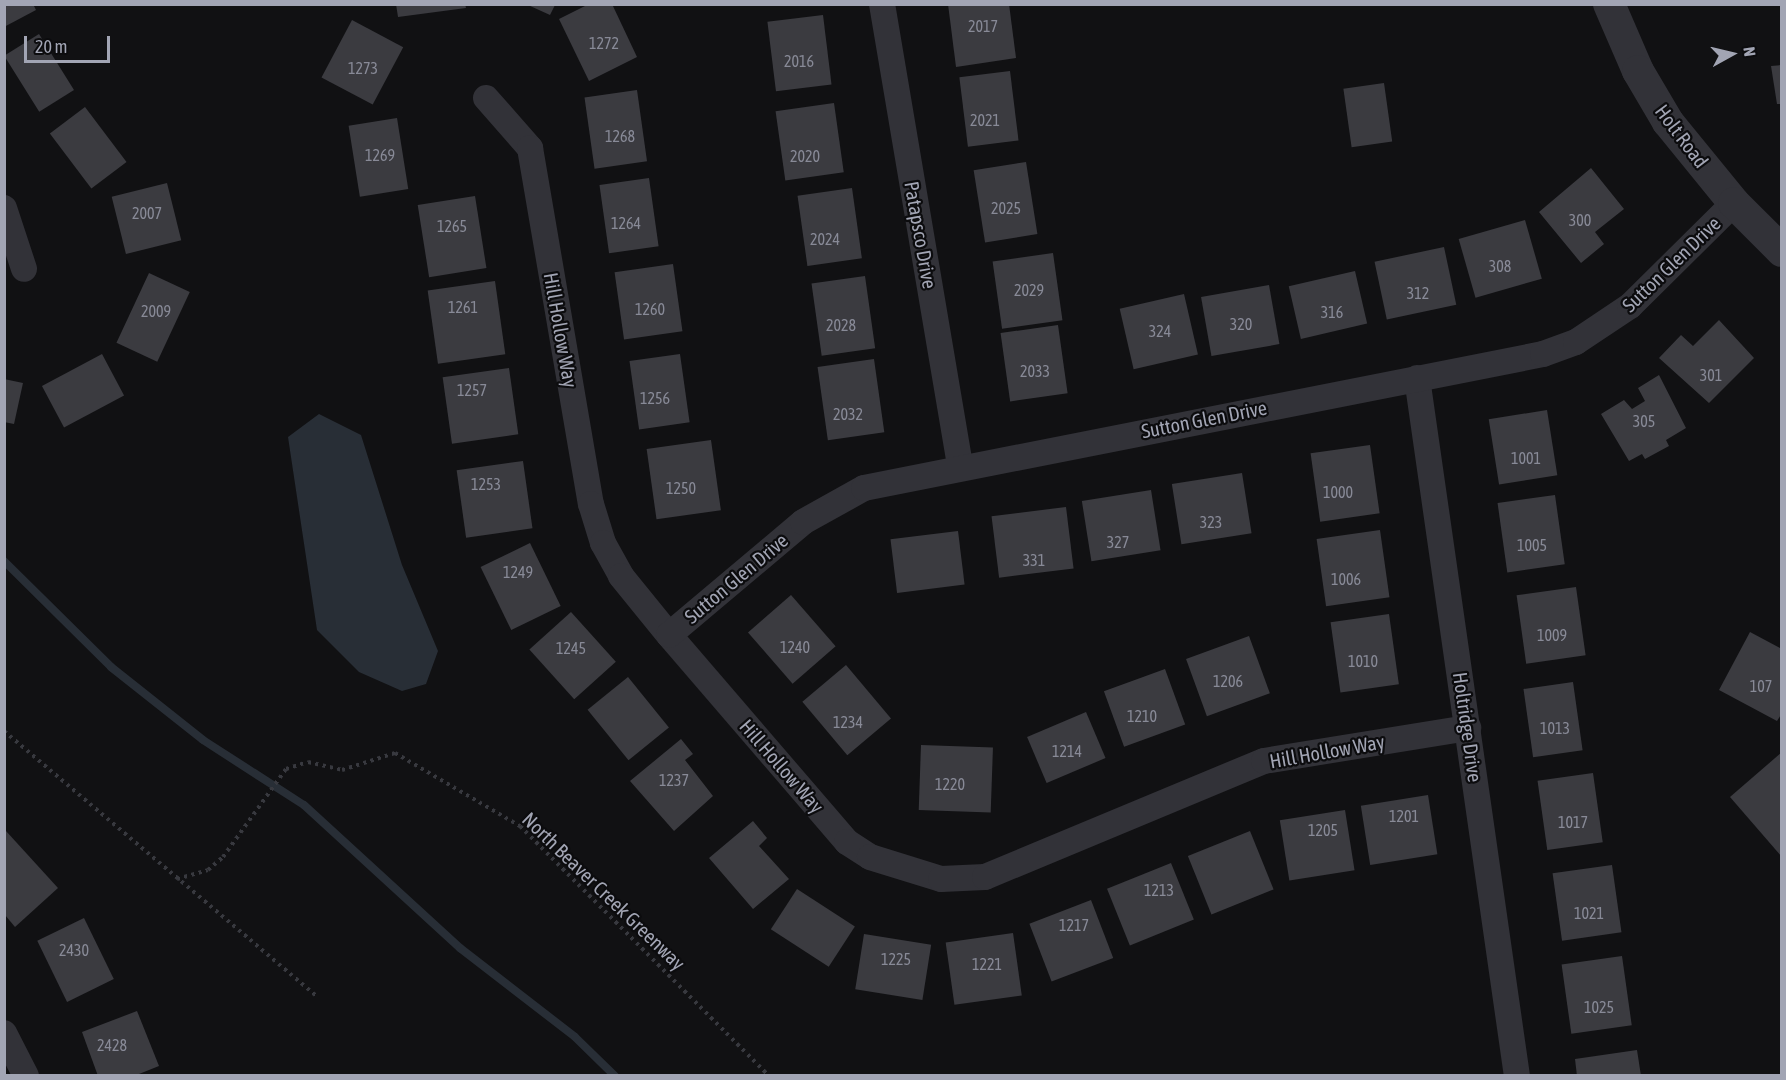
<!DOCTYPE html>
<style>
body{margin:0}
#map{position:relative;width:1786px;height:1080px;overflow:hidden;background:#111113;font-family:"Asap Condensed",sans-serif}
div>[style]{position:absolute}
.water>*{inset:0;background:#282e36}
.stream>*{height:8px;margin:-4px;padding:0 4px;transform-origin:4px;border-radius:4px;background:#282e36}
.building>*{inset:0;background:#3b3b40;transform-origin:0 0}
.path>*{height:4px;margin-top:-2px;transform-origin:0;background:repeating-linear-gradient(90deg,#38393f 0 3px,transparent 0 7.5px)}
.minor>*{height:26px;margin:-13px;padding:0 13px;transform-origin:13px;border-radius:13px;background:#323238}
.tertiary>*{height:32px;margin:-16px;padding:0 16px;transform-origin:16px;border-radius:16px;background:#323238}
span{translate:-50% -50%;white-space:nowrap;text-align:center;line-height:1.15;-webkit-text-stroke:4.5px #0c0c0e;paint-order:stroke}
.number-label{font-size:16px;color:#888a97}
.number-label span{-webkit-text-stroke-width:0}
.street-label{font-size:20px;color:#a2a5b4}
.frame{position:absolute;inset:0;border:6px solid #a2a5b4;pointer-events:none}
.north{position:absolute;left:1702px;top:24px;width:60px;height:60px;-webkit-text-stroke:4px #0c0c0e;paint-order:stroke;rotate:82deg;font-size:16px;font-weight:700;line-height:24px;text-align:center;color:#a2a5b4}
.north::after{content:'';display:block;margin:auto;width:21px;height:27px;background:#a2a5b4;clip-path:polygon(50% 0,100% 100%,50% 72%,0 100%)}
.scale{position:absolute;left:24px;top:36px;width:86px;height:27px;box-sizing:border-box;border:3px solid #a2a5b4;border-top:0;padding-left:8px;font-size:18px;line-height:21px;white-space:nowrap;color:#a2a5b4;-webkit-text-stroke:4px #0c0c0e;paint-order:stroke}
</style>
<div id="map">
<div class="water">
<i style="clip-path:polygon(319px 414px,361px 435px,402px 565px,438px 651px,426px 684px,402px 691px,359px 672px,317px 630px,288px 437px)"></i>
</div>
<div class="stream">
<i style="left:4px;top:561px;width:151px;rotate:44.7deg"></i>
<i style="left:111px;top:667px;width:117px;rotate:38.4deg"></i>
<i style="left:203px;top:740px;width:120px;rotate:32.8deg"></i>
<i style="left:304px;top:805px;width:212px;rotate:42.5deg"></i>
<i style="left:460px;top:948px;width:145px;rotate:37.7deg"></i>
<i style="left:575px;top:1037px;width:56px;rotate:44.3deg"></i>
</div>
<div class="building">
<i style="clip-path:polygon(4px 4px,33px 4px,36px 10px,4px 27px)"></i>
<i style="clip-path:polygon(396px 4px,465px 4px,466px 8px,398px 17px)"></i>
<i style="clip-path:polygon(589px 4px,612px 4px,637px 57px,589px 81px,559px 19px)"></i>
<i style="clip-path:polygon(948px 4px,1009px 4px,1016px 58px,956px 67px)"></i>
<i style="clip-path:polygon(528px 5px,555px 5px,550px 15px)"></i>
<i style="left:823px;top:15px;width:70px;height:56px;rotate:83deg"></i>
<i style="left:352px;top:20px;width:58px;height:65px;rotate:28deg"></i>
<i style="left:39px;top:34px;width:66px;height:41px;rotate:58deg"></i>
<i style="clip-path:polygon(1782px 65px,1782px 104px,1777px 104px,1771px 66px)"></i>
<i style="left:1010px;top:71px;width:70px;height:51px;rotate:83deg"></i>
<i style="left:1384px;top:83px;width:59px;height:41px;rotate:82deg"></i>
<i style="left:637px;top:90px;width:72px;height:53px;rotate:82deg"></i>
<i style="left:834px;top:103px;width:70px;height:59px;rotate:82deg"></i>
<i style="left:85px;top:107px;width:69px;height:44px;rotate:53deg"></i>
<i style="left:397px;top:118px;width:72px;height:49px;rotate:81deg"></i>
<i style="left:1026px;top:162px;width:73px;height:53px;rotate:81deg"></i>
<i style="clip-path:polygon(1591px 168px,1624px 209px,1595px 232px,1604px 244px,1581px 263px,1539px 212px)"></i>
<i style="left:649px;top:178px;width:69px;height:50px;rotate:82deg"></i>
<i style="left:167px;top:183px;width:59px;height:57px;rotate:76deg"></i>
<i style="left:852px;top:188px;width:71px;height:55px;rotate:82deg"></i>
<i style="left:475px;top:196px;width:73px;height:58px;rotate:81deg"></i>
<i style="left:1525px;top:220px;width:61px;height:69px;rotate:74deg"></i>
<i style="left:1444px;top:247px;width:59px;height:71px;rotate:78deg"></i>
<i style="left:1053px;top:253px;width:68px;height:61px;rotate:82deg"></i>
<i style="left:673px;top:264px;width:68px;height:59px;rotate:82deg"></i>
<i style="left:1355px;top:271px;width:54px;height:68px;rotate:77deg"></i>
<i style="left:149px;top:273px;width:45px;height:77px;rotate:25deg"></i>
<i style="left:865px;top:276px;width:73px;height:54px;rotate:82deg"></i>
<i style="left:495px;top:281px;width:74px;height:68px;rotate:82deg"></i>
<i style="left:1269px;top:285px;width:60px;height:69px;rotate:80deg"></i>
<i style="left:1184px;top:294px;width:62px;height:66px;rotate:77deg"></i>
<i style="clip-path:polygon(1719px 320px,1754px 358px,1709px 403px,1659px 358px,1681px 335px,1693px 346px)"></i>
<i style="left:1058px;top:325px;width:69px;height:58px;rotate:82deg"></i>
<i style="left:102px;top:354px;width:47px;height:68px;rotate:62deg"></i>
<i style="left:680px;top:354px;width:69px;height:51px;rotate:82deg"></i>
<i style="left:874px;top:359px;width:74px;height:57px;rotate:82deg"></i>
<i style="left:509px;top:368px;width:67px;height:67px;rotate:82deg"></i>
<i style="clip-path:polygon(1659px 375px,1686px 428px,1666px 440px,1669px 446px,1645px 459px,1642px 454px,1629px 461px,1601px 414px,1624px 400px,1632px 409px,1645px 401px,1638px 388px)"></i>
<i style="clip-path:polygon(4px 379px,23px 383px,14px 424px,4px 422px)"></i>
<i style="left:1547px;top:410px;width:66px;height:59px;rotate:81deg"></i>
<i style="left:711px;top:440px;width:71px;height:65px;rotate:82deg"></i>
<i style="left:1370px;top:445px;width:69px;height:60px;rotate:82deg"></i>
<i style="left:523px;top:461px;width:68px;height:67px;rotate:82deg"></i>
<i style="left:1242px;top:473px;width:61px;height:71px;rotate:81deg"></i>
<i style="left:1151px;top:490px;width:61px;height:70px;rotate:81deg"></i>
<i style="left:1555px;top:495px;width:70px;height:58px;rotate:82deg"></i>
<i style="left:1066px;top:507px;width:62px;height:75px;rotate:83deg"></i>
<i style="left:1380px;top:530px;width:68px;height:64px;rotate:82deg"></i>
<i style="left:958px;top:531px;width:54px;height:68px;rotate:83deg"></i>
<i style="left:530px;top:543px;width:70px;height:55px;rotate:64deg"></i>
<i style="left:1576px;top:587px;width:69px;height:60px;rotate:82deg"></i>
<i style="left:791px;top:595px;width:68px;height:57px;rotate:49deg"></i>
<i style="left:571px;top:612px;width:67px;height:56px;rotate:48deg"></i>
<i style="left:1389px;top:614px;width:71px;height:59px;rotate:82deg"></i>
<i style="clip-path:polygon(1750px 632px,1782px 649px,1782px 713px,1777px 721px,1719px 690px)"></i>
<i style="left:1249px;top:636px;width:61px;height:67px;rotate:70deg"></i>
<i style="left:846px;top:665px;width:70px;height:57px;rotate:50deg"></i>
<i style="left:1165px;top:669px;width:59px;height:65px;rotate:70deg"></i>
<i style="left:628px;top:677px;width:65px;height:52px;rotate:51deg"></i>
<i style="left:1573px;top:682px;width:69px;height:50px;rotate:82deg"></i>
<i style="left:1086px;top:712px;width:50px;height:64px;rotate:67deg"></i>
<i style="clip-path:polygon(681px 739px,693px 754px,685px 760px,713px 796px,674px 831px,630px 781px)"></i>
<i style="left:921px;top:745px;width:72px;height:65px;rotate:2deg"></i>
<i style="clip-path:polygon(1782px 752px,1782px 857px,1730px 797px)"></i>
<i style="left:1593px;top:773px;width:70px;height:56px;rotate:82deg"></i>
<i style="left:1428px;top:795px;width:60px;height:68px;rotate:81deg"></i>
<i style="left:1345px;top:810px;width:61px;height:66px;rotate:81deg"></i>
<i style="clip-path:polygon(753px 821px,767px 838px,759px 846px,789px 879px,753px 909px,709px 858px)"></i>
<i style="clip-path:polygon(6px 831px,58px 888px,15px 927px,5px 915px)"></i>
<i style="left:1250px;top:831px;width:63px;height:67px;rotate:68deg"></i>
<i style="left:1171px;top:863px;width:61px;height:69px;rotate:68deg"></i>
<i style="left:1612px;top:865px;width:68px;height:60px;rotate:82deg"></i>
<i style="left:797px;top:889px;width:69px;height:48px;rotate:33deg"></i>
<i style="left:1091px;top:900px;width:62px;height:66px;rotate:69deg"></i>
<i style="left:84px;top:918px;width:68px;height:52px;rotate:64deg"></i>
<i style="left:1013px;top:933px;width:63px;height:68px;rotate:82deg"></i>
<i style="left:864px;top:934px;width:68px;height:56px;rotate:9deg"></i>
<i style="left:1622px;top:956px;width:70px;height:61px;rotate:82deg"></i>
<i style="clip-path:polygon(137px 1011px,159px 1066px,134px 1076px,98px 1076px,82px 1032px)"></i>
<i style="clip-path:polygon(1637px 1050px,1641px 1076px,1577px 1076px,1575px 1059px)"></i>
</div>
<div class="path">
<i style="left:4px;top:731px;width:410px;rotate:40.3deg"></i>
<i style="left:177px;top:879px;width:32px;rotate:-16deg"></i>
<i style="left:208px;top:870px;width:20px;rotate:-41deg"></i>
<i style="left:223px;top:857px;width:108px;rotate:-54.4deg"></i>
<i style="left:286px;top:769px;width:23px;rotate:-18deg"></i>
<i style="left:308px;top:762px;width:35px;rotate:13deg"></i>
<i style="left:342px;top:770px;width:56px;rotate:-17.8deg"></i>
<i style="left:395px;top:753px;width:145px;rotate:30.3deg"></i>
<i style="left:520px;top:826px;width:353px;rotate:45.1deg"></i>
</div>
<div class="minor">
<i style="left:882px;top:4px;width:469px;rotate:80.4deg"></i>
<i style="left:486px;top:98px;width:67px;rotate:48.7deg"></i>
<i style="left:530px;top:148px;width:361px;rotate:80.3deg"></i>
<i style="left:591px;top:504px;width:41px;rotate:72.9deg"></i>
<i style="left:603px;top:543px;width:38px;rotate:61deg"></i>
<i style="left:621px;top:576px;width:76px;rotate:50.9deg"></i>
<i style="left:669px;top:635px;width:273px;rotate:49.3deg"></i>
<i style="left:847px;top:842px;width:27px;rotate:33deg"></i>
<i style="left:870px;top:857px;width:74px;rotate:17.2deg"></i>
<i style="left:941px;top:879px;width:44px;rotate:-2.6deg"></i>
<i style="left:985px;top:877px;width:302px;rotate:-22.6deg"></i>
<i style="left:1264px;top:761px;width:207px;rotate:-9.2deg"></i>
<i style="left:4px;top:208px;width:64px;rotate:71.8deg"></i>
<i style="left:1417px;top:378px;width:705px;rotate:81.85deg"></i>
<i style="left:669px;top:635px;width:175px;rotate:-40.1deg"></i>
<i style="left:803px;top:522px;width:70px;rotate:-29.1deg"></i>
<i style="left:864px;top:488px;width:692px;rotate:-11.16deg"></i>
<i style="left:1543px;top:354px;width:35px;rotate:-20deg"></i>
<i style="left:1576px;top:342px;width:65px;rotate:-33.7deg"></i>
<i style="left:1630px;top:306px;width:146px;rotate:-44.7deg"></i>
<i style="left:4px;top:1033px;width:48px;rotate:62.9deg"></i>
</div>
<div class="tertiary">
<i style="left:1609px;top:4px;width:73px;rotate:66.6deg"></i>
<i style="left:1638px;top:71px;width:59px;rotate:59.5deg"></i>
<i style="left:1668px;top:122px;width:104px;rotate:50.8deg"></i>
<i style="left:1734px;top:203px;width:68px;rotate:45deg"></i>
</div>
<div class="number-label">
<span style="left:983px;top:26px">2017</span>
<span style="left:604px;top:43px">1272</span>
<span style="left:799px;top:61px">2016</span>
<span style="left:363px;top:68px">1273</span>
<span style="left:985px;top:120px">2021</span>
<span style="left:620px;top:136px">1268</span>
<span style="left:380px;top:155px">1269</span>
<span style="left:805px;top:156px">2020</span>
<span style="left:1006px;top:208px">2025</span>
<span style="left:147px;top:213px">2007</span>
<span style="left:1580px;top:220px">300</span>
<span style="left:626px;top:223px">1264</span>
<span style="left:452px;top:226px">1265</span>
<span style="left:825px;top:239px">2024</span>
<span style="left:1500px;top:266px">308</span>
<span style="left:1029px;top:290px">2029</span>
<span style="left:1418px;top:293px">312</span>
<span style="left:463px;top:307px">1261</span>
<span style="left:650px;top:309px">1260</span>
<span style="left:156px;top:311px">2009</span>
<span style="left:1332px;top:312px">316</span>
<span style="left:1241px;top:324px">320</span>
<span style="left:841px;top:325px">2028</span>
<span style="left:1160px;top:331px">324</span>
<span style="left:1035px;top:371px">2033</span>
<span style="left:1711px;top:375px">301</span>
<span style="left:472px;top:390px">1257</span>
<span style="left:655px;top:398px">1256</span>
<span style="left:848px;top:414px">2032</span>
<span style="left:1644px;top:421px">305</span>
<span style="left:1526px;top:458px">1001</span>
<span style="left:486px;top:484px">1253</span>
<span style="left:681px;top:488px">1250</span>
<span style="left:1338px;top:492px">1000</span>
<span style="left:1211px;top:522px">323</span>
<span style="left:1118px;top:542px">327</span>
<span style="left:1532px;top:545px">1005</span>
<span style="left:1034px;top:560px">331</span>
<span style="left:518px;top:572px">1249</span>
<span style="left:1346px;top:579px">1006</span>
<span style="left:1552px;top:635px">1009</span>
<span style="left:795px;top:647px">1240</span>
<span style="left:571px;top:648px">1245</span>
<span style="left:1363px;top:661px">1010</span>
<span style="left:1228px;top:681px">1206</span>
<span style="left:1761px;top:686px">107</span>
<span style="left:1142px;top:716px">1210</span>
<span style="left:848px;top:722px">1234</span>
<span style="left:1555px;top:728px">1013</span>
<span style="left:1067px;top:751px">1214</span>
<span style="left:674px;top:780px">1237</span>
<span style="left:950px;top:784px">1220</span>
<span style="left:1404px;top:816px">1201</span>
<span style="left:1573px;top:822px">1017</span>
<span style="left:1323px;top:830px">1205</span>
<span style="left:1159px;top:890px">1213</span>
<span style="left:1589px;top:913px">1021</span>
<span style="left:1074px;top:925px">1217</span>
<span style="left:74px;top:950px">2430</span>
<span style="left:896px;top:959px">1225</span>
<span style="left:987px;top:964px">1221</span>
<span style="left:1599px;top:1007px">1025</span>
<span style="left:112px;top:1045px">2428</span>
</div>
<div class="street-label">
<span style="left:1682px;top:136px;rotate:53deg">Holt Road</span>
<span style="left:921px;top:235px;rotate:80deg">Patapsco Drive</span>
<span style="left:1671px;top:264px;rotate:-44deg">Sutton Glen Drive</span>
<span style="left:561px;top:330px;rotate:80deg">Hill Hollow Way</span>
<span style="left:1204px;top:419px;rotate:-11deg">Sutton Glen Drive</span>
<span style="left:736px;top:578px;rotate:-40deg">Sutton Glen Drive</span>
<span style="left:1468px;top:727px;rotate:82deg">Holtridge Drive</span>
<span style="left:1327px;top:751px;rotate:-10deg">Hill Hollow Way</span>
<span style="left:782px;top:766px;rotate:49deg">Hill Hollow Way</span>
<span style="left:604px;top:891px;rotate:44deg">North Beaver Creek Greenway</span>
</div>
<div class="frame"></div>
<div class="north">N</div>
<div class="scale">20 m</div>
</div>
